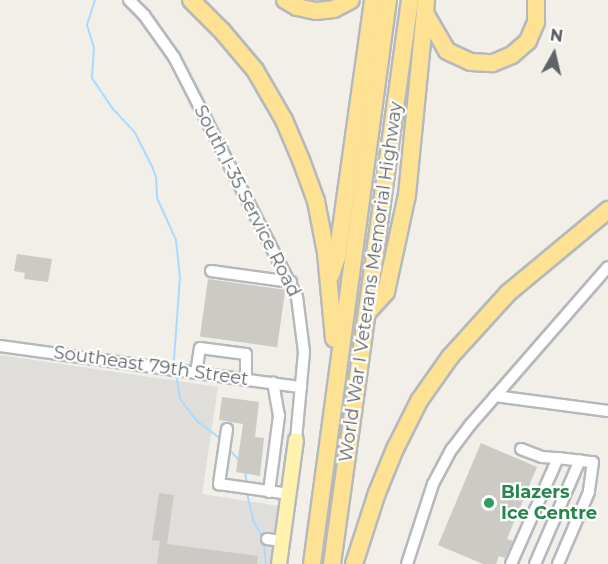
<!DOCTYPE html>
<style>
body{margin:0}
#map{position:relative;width:608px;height:564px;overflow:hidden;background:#f1efe8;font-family:Montserrat,sans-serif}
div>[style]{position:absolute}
.industrial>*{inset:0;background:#e0deda}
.stream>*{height:2px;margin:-1px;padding:0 1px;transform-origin:1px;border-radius:1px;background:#aadaff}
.building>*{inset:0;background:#cccac5;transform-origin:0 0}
.roads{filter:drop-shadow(2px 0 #b5b8bc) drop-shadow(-2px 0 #b5b8bc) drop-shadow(0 2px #b5b8bc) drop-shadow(0 -2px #b5b8bc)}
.minor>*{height:10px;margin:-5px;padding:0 5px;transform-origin:5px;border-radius:5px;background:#fff}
.major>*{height:14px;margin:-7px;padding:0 7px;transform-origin:7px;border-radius:7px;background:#fff2af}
.highway>*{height:16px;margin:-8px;padding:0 8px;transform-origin:8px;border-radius:8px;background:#fde293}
.dots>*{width:16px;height:16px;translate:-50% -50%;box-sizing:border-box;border:3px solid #fff;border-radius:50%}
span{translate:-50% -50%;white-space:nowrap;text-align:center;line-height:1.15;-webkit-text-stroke:4.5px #fff;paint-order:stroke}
.street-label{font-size:18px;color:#5f6368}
.leisure-label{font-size:18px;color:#27864d;font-weight:700}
.left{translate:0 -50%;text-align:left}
.north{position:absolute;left:524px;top:24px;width:60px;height:60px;-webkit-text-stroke:4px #fff;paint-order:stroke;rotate:8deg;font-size:16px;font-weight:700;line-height:24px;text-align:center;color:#5f6368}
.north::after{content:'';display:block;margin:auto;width:21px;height:27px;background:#5f6368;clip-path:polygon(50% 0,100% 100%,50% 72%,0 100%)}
</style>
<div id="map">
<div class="industrial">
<i style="clip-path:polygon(0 355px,218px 387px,202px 494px,279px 506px,270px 564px,0 564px)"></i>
</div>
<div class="stream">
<i style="left:95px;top:0;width:26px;rotate:108deg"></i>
<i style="left:87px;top:25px;width:24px;rotate:73deg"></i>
<i style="left:94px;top:48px;width:30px;rotate:94deg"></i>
<i style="left:92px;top:78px;width:37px;rotate:56deg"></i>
<i style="left:113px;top:109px;width:33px;rotate:47deg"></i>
<i style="left:135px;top:133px;width:37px;rotate:63deg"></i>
<i style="left:152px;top:166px;width:12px;rotate:70deg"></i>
<i style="left:156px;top:177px;width:21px;rotate:87deg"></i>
<i style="left:157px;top:198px;width:46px;rotate:65.7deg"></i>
<i style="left:176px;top:240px;width:37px;rotate:84deg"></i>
<i style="left:180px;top:277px;width:82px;rotate:94.2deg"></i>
<i style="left:174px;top:359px;width:9px;rotate:77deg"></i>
<i style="left:176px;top:373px;width:26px;rotate:81deg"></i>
<i style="left:180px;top:399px;width:28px;rotate:52deg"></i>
<i style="left:197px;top:421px;width:30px;rotate:37deg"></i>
<i style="left:228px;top:448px;width:15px;rotate:48deg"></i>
<i style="left:245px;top:472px;width:12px;rotate:81deg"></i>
<i style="left:247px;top:493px;width:28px;rotate:77deg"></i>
<i style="left:253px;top:520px;width:21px;rotate:61deg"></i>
<i style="left:264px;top:543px;width:21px;rotate:85deg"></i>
</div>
<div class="building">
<i style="clip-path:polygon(17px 254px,52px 259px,48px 282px,24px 279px,25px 273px,14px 271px)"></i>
<i style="left:208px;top:279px;width:78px;height:58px;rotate:8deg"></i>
<i style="clip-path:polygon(222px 397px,259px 402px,255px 437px,264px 438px,260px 476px,236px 472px,243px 424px,219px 420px)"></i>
<i style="clip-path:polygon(481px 443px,537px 467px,507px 539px,513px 541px,505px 558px,499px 556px,496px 564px,483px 564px,438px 545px)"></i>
<i style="clip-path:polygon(159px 493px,174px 495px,167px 544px,258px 556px,257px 564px,157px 564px,160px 541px,152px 540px)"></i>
</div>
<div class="roads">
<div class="minor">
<i style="left:129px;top:0;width:21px;rotate:45deg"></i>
<i style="left:144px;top:15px;width:52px;rotate:54.5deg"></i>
<i style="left:174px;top:57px;width:270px;rotate:62.9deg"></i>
<i style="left:297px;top:297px;width:55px;rotate:82.7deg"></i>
<i style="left:304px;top:352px;width:88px;rotate:95.2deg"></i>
<i style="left:211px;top:271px;width:81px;rotate:7.8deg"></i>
<i style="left:0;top:346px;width:304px;rotate:7.8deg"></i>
<i style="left:196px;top:373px;width:25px;rotate:-81deg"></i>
<i style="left:200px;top:348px;width:46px;rotate:7.4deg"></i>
<i style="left:246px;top:354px;width:25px;rotate:90deg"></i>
<i style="left:495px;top:396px;width:114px;rotate:7.6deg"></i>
<i style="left:227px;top:429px;width:56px;rotate:98.3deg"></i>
<i style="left:219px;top:484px;width:71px;rotate:8.1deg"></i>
<i style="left:521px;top:449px;width:22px;rotate:21deg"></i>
<i style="left:542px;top:457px;width:16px;rotate:4deg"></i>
<i style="left:269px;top:492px;width:77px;rotate:-82.5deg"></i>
<i style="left:279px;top:416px;width:34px;rotate:-100deg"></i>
<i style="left:267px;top:539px;width:15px;rotate:8deg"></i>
<i style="left:407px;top:564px;width:84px;rotate:-72deg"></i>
<i style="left:433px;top:484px;width:40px;rotate:-62deg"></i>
<i style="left:452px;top:449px;width:31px;rotate:-53deg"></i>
<i style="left:471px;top:424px;width:208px;rotate:-48.9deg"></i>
<i style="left:511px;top:564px;width:116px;rotate:-66.1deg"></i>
<i style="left:558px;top:458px;width:35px;rotate:7deg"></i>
<i style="left:593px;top:462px;width:30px;rotate:98deg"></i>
<i style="left:589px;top:492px;width:78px;rotate:113.3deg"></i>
<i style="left:535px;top:564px;width:113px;rotate:-66.6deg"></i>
</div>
<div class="major">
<i style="left:279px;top:564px;width:125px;rotate:-82.2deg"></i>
</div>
<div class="highway">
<i style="left:191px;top:0;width:44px;rotate:45deg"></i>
<i style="left:222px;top:31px;width:51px;rotate:49.8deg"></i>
<i style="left:255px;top:70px;width:58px;rotate:59.9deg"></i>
<i style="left:284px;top:120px;width:43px;rotate:67deg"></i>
<i style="left:301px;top:160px;width:44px;rotate:69.9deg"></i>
<i style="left:316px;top:201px;width:53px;rotate:79.1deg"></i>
<i style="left:326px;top:253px;width:86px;rotate:84.7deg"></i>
<i style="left:285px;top:0;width:14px;rotate:30deg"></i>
<i style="left:297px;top:7px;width:19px;rotate:12deg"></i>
<i style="left:316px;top:11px;width:18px;rotate:-6deg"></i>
<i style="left:334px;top:9px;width:19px;rotate:-28deg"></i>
<i style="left:425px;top:13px;width:44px;rotate:59.9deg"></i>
<i style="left:447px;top:51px;width:26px;rotate:25deg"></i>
<i style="left:471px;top:62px;width:22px;rotate:3deg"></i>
<i style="left:493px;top:63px;width:21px;rotate:-23deg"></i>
<i style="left:512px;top:55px;width:21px;rotate:-41deg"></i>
<i style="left:528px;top:41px;width:21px;rotate:-67deg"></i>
<i style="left:536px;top:22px;width:22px;rotate:-90deg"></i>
<i style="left:331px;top:275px;width:19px;rotate:-72deg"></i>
<i style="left:337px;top:257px;width:260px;rotate:-82deg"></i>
<i style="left:368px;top:312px;width:27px;rotate:-48deg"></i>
<i style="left:386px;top:292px;width:99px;rotate:-77.8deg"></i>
<i style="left:407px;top:195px;width:196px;rotate:-84.4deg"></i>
<i style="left:312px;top:564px;width:569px;rotate:-82.33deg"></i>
<i style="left:332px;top:564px;width:569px;rotate:-82.13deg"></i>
<i style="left:354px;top:564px;width:75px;rotate:-72.1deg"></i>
<i style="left:377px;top:493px;width:48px;rotate:-67.8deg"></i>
<i style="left:395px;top:449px;width:54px;rotate:-63.4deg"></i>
<i style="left:419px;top:401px;width:54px;rotate:-54.8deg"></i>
<i style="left:450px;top:357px;width:86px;rotate:-47.8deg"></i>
<i style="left:508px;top:293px;width:130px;rotate:-39.7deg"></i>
</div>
</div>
<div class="dots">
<i style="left:489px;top:503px;background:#2e9e5b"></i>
</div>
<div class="street-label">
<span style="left:247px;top:201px;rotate:63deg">South I-35 Service Road</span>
<span style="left:371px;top:282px;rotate:-82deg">World War I Veterans Memorial Highway</span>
<span style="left:151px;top:366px;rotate:8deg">Southeast 79th Street</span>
</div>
<div class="leisure-label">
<span class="left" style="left:501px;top:503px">Blazers<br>Ice Centre</span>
</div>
<div class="north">N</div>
</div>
